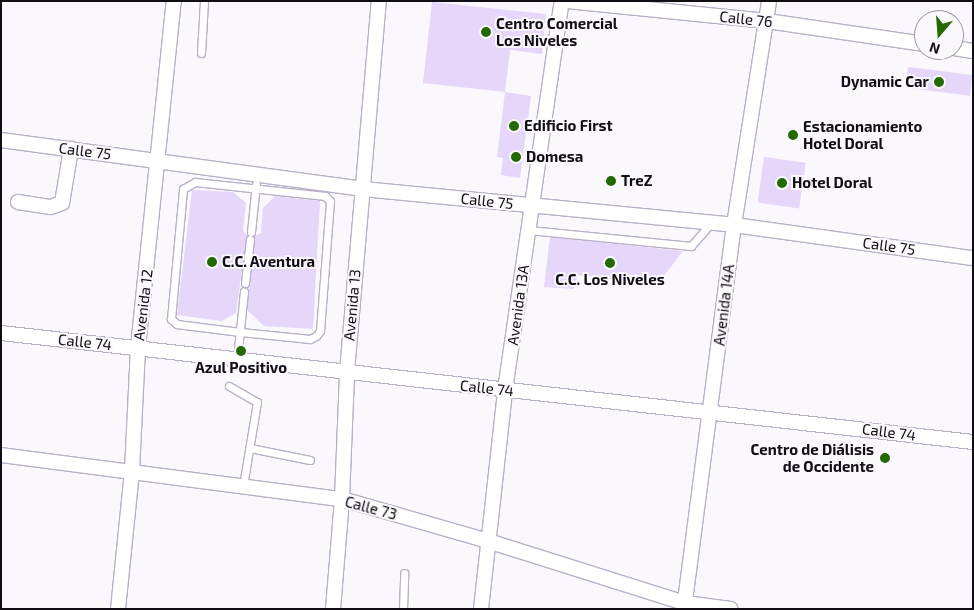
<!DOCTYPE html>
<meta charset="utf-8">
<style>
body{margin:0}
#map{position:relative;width:974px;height:610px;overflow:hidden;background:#faf8fd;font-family:"Exo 2",sans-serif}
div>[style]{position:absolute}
.building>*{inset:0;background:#e5d6fa;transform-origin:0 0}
.roads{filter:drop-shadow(1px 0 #b9b0c7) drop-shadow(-1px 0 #b9b0c7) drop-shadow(0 1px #b9b0c7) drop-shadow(0 -1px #b9b0c7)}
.lane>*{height:7px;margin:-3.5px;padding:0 3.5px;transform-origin:3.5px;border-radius:3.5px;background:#fff}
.street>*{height:14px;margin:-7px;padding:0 7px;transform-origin:7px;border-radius:7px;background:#fff}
.dots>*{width:14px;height:14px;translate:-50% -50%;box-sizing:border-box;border:2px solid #faf8fd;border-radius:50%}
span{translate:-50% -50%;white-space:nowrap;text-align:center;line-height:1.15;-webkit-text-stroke:4px #faf8fd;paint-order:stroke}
.street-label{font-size:15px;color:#100d15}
.poi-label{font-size:15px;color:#100d15;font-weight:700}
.left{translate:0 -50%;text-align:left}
.right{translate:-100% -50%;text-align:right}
.frame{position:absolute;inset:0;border:2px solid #100d15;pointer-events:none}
.north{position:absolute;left:914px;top:10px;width:50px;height:50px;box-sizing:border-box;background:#faf8fd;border:1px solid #9c9aa0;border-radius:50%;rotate:198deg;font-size:14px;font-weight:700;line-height:20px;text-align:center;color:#100d15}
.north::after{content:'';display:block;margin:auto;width:18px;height:22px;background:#236901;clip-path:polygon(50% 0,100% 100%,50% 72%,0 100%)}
</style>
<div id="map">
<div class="building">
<i style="clip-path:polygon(432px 2px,546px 14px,542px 54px,510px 50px,505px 92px,423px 83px)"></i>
<i style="left:908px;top:67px;width:65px;height:21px;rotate:7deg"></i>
<i style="clip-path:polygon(505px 92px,531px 96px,520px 178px,501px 175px,503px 158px,497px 157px)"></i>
<i style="left:764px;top:157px;width:42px;height:46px;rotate:8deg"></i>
<i style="clip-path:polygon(192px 190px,233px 192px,246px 203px,243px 231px,247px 235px,236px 313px,222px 321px,177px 315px)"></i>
<i style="clip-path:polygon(275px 196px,320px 201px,313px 329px,264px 326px,247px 310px,254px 236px,261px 233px,263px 208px)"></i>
<i style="clip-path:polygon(550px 237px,683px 251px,657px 285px,578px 275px,574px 289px,544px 287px)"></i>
</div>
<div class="roads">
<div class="lane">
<i style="left:201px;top:53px;width:52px;rotate:-86.7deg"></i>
<i style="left:195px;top:182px;width:131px;rotate:6.1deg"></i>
<i style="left:325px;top:196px;width:7px;rotate:45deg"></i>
<i style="left:330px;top:201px;width:130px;rotate:94.4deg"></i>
<i style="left:320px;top:331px;width:6px;rotate:129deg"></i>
<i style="left:316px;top:336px;width:7px;rotate:153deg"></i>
<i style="left:310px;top:339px;width:70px;rotate:-174.3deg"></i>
<i style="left:240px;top:332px;width:64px;rotate:-172.8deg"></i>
<i style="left:177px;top:324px;width:8px;rotate:-140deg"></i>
<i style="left:171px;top:319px;width:131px;rotate:-84.7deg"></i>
<i style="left:183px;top:189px;width:14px;rotate:-30deg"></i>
<i style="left:529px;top:230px;width:163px;rotate:5.6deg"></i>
<i style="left:691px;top:246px;width:30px;rotate:-49deg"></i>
<i style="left:251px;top:232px;width:48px;rotate:-84.1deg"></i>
<i style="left:245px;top:283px;width:44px;rotate:-83.5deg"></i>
<i style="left:237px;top:359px;width:68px;rotate:-84.1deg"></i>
<i style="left:229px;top:386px;width:32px;rotate:30deg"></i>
<i style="left:257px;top:402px;width:85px;rotate:99.5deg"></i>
<i style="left:250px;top:448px;width:61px;rotate:11.3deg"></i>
<i style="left:403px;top:609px;width:36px;rotate:-88deg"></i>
</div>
<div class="street">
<i style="left:567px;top:1px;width:201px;rotate:5.7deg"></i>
<i style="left:767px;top:21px;width:159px;rotate:8.3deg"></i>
<i style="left:954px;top:48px;width:19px;rotate:9deg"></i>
<i style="left:1px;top:140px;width:364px;rotate:7.7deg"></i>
<i style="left:362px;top:189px;width:374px;rotate:5.5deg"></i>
<i style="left:734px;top:225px;width:241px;rotate:7.9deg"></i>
<i style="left:18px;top:202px;width:33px;rotate:9deg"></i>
<i style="left:51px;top:207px;width:12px;rotate:-20deg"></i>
<i style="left:62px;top:203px;width:55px;rotate:-80.5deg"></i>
<i style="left:1px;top:333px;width:978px;rotate:6.4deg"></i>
<i style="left:1px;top:455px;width:344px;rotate:7.4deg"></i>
<i style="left:342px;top:499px;width:152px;rotate:16deg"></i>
<i style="left:488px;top:541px;width:207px;rotate:17.5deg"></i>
<i style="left:685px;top:603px;width:46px;rotate:7.4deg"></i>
<i style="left:118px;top:609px;width:139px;rotate:-84.2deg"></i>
<i style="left:132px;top:471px;width:124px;rotate:-87.2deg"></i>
<i style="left:138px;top:347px;width:348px;rotate:-84.1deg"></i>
<i style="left:333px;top:609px;width:110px;rotate:-85.3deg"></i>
<i style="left:342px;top:499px;width:127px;rotate:-87.7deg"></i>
<i style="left:347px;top:372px;width:372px;rotate:-85.1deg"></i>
<i style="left:481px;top:609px;width:220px;rotate:-83.7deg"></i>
<i style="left:505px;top:390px;width:393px;rotate:-81.7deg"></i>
<i style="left:684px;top:609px;width:387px;rotate:-82.6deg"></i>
<i style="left:734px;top:225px;width:227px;rotate:-81.1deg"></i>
</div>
</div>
<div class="dots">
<i style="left:486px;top:32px;background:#236901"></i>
<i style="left:939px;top:82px;background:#236901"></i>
<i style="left:514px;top:126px;background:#236901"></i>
<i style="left:793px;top:135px;background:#236901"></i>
<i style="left:516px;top:157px;background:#236901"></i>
<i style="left:611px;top:181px;background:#236901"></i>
<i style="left:782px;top:183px;background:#236901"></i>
<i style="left:212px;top:262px;background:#236901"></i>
<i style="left:610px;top:263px;background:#236901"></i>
<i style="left:241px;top:351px;background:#236901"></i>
<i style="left:885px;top:458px;background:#236901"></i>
</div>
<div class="street-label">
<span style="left:746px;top:19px;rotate:6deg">Calle 76</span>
<span style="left:85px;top:151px;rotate:7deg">Calle 75</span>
<span style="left:487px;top:201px;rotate:6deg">Calle 75</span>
<span style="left:889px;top:246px;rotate:8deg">Calle 75</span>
<span style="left:143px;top:305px;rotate:-83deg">Avenida 12</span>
<span style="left:352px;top:305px;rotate:-85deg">Avenida 13</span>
<span style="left:518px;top:305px;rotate:-82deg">Avenida 13A</span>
<span style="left:724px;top:305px;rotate:-83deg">Avenida 14A</span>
<span style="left:85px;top:342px;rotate:6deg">Calle 74</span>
<span style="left:487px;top:388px;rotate:6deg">Calle 74</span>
<span style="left:889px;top:432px;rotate:7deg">Calle 74</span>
<span style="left:371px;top:508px;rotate:15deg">Calle 73</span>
</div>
<div class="poi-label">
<span class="left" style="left:496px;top:32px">Centro Comercial<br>Los Niveles</span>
<span class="right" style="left:929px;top:82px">Dynamic Car</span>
<span class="left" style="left:524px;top:126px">Edificio First</span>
<span class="left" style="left:803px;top:135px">Estacionamiento<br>Hotel Doral</span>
<span class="left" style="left:526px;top:157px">Domesa</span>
<span class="left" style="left:621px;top:181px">TreZ</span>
<span class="left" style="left:792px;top:183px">Hotel Doral</span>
<span class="left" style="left:222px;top:262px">C.C. Aventura</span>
<span style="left:610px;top:280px">C.C. Los Niveles</span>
<span style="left:241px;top:368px">Azul Positivo</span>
<span class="right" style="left:874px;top:458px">Centro de Diálisis<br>de Occidente</span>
</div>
<div class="frame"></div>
<div class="north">N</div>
</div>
